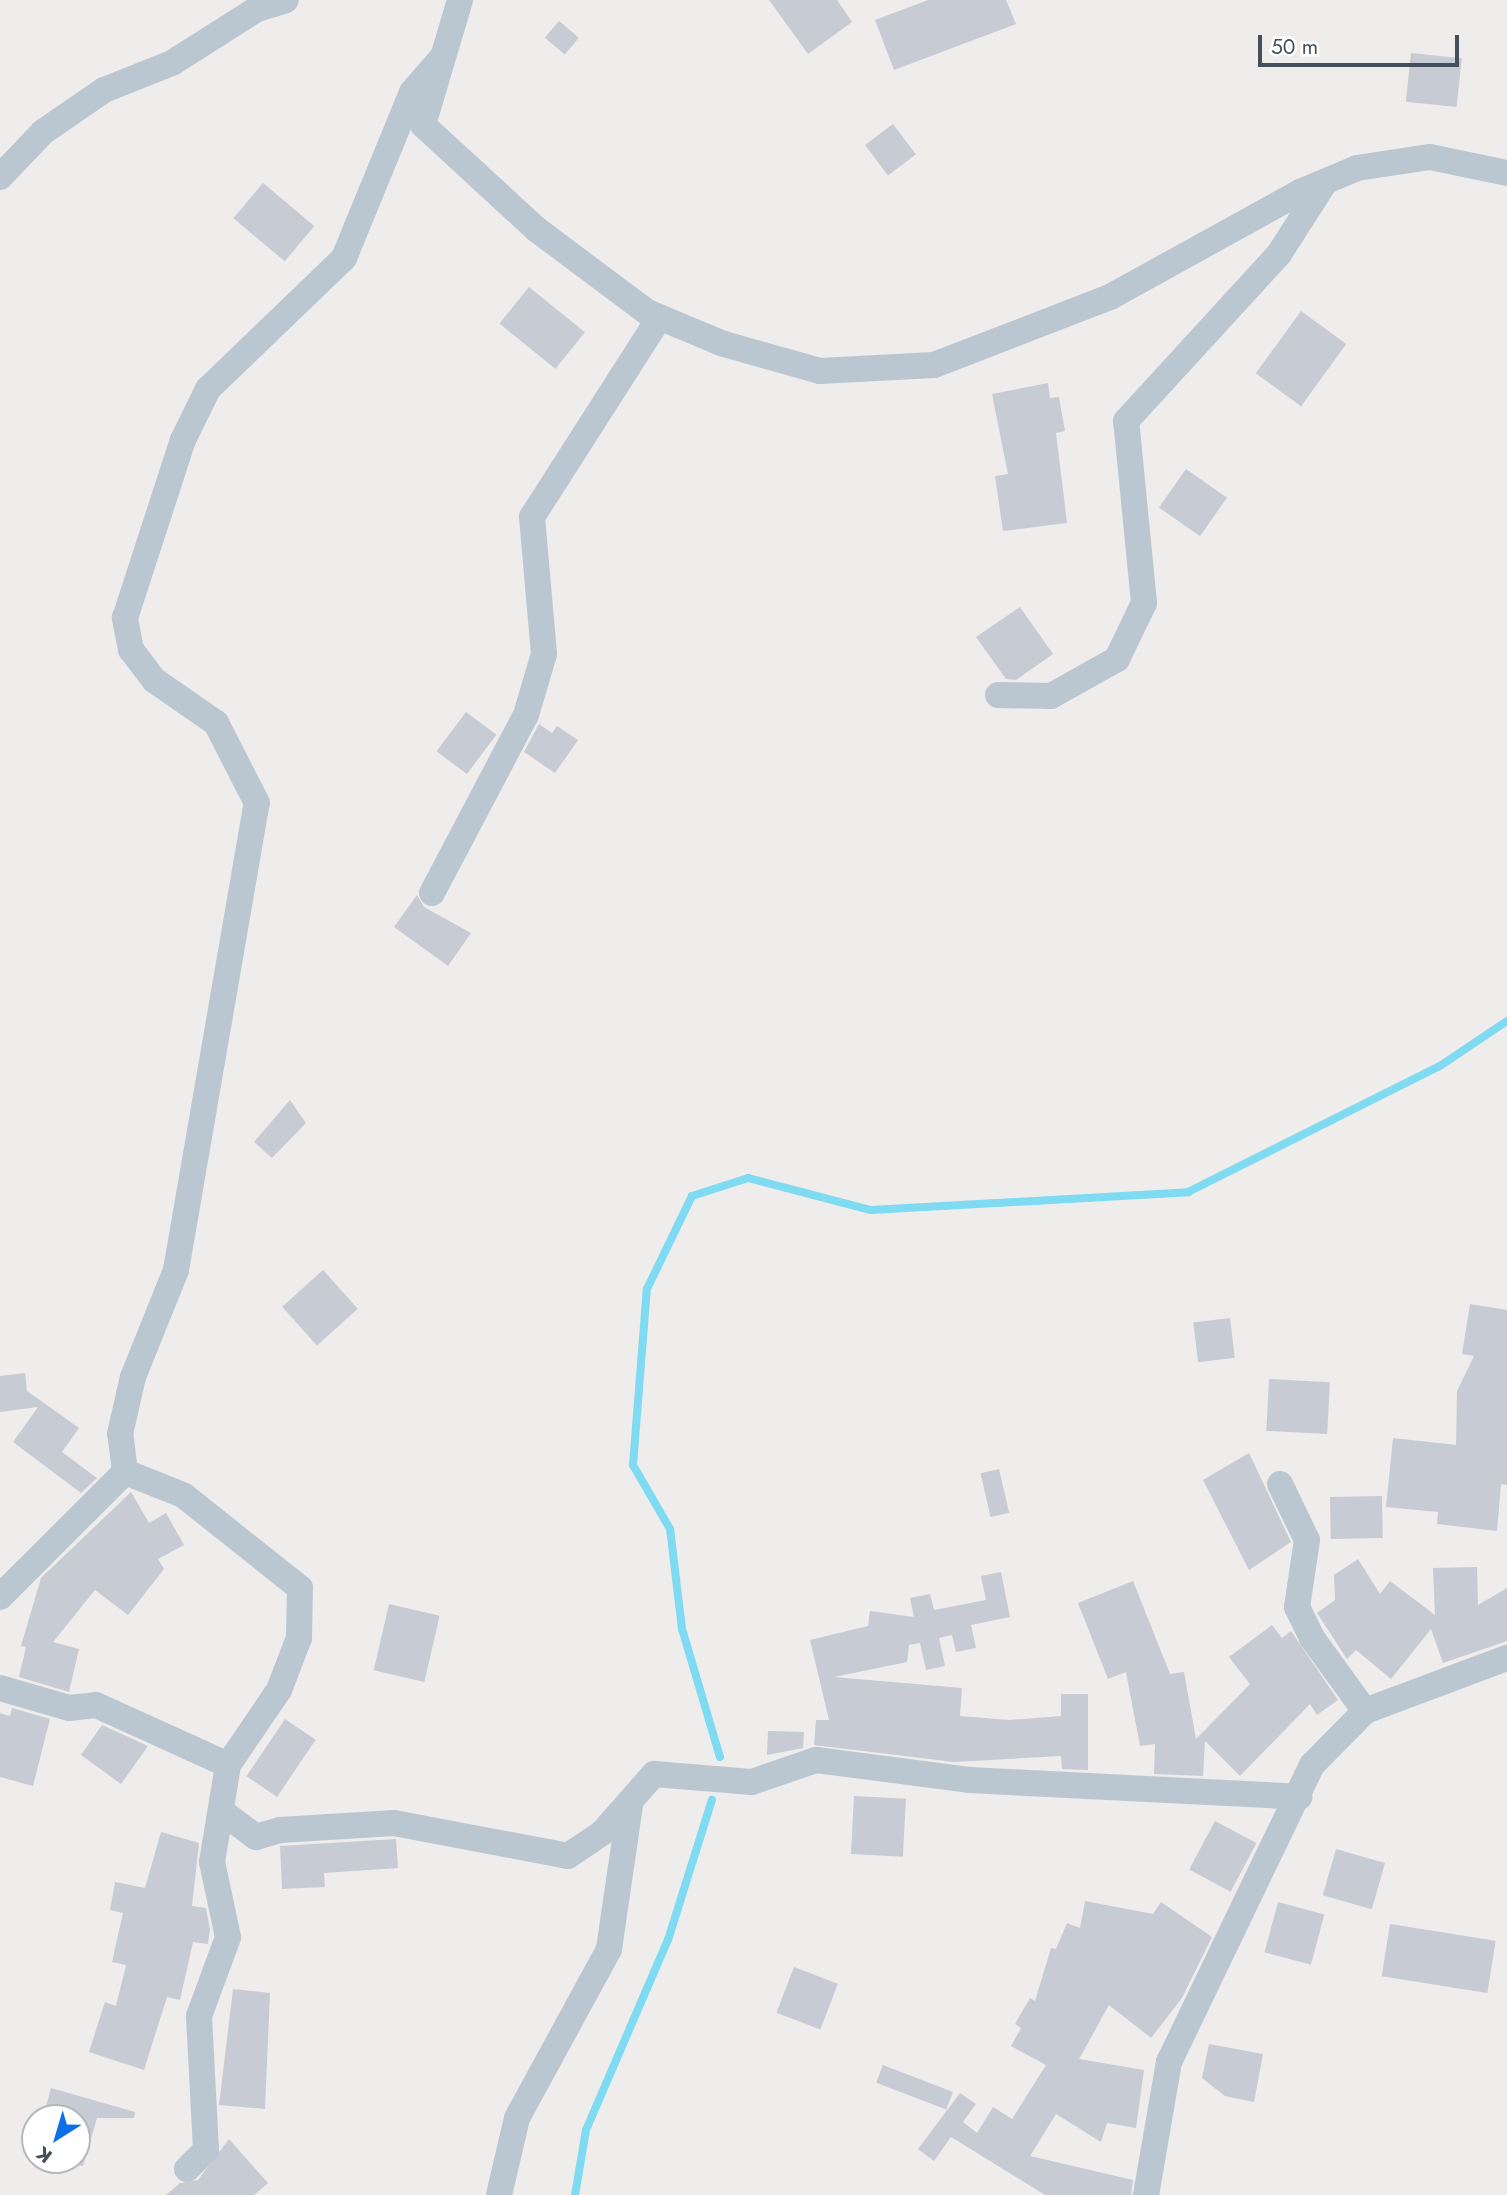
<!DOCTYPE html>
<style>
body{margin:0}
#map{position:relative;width:1507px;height:2195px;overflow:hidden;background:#efecec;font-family:Jost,sans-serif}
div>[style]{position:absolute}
.stream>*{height:8px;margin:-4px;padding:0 4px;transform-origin:4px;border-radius:4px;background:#7fdbf2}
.building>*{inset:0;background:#c7cbd3;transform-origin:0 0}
.minor>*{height:26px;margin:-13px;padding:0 13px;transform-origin:13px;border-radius:13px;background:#bbc7d0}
span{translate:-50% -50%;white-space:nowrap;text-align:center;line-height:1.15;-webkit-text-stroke:5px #fff;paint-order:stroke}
.north{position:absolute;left:21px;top:2104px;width:70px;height:70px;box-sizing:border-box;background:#fff;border:2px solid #b4b9bd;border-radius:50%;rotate:217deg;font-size:19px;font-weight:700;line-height:28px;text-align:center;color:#43505b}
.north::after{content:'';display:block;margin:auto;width:24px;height:32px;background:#0c6ee9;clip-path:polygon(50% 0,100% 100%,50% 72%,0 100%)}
.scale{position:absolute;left:1258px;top:35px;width:201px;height:32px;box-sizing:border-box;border:4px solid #43505b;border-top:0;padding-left:9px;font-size:21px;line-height:24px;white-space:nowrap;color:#43505b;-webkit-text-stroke:5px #fff;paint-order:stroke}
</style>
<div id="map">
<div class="stream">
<i style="left:720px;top:1757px;width:134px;rotate:-106.5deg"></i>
<i style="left:682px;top:1629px;width:101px;rotate:-96.8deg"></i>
<i style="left:670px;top:1529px;width:74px;rotate:-120deg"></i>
<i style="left:633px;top:1465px;width:177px;rotate:-85.5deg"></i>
<i style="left:647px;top:1289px;width:103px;rotate:-64.2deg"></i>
<i style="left:692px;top:1196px;width:59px;rotate:-17.8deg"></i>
<i style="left:748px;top:1178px;width:127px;rotate:14.6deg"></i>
<i style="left:871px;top:1210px;width:318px;rotate:-3.2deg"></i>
<i style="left:1188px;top:1192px;width:282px;rotate:-26.6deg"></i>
<i style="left:1440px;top:1066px;width:81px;rotate:-33.9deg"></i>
<i style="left:575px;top:2195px;width:66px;rotate:-80.4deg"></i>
<i style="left:586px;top:2130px;width:207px;rotate:-66.7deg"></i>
<i style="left:668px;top:1940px;width:147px;rotate:-72.6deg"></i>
</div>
<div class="building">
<i style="clip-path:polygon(769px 0,837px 0,852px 22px,808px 54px)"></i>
<i style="clip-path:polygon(928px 0,1006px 0,1016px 24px,894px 70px,875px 20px)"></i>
<i style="left:559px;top:21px;width:26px;height:22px;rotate:40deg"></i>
<i style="left:1411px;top:53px;width:51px;height:49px;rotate:6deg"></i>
<i style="left:893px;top:124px;width:38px;height:35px;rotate:53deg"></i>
<i style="left:263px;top:183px;width:67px;height:46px;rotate:40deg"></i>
<i style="left:529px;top:287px;width:72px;height:47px;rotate:39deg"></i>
<i style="left:1301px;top:311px;width:56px;height:77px;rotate:36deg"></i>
<i style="clip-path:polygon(1048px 383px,1050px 398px,1059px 397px,1065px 431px,1056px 433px,1067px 523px,1003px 531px,995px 476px,1008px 474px,992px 394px)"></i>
<i style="left:1186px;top:469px;width:50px;height:47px;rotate:35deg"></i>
<i style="clip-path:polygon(1020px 607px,1053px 654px,1016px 680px,1006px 679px,976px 637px)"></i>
<i style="left:466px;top:712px;width:38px;height:49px;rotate:37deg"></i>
<i style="clip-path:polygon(539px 724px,552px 733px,557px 726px,578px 740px,555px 773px,524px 752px)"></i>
<i style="clip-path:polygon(417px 895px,424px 907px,471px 933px,448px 966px,394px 927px)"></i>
<i style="clip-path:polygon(290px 1100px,306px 1123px,272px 1158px,254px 1142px)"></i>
<i style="left:323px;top:1270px;width:52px;height:55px;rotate:48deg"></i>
<i style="clip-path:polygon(1470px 1304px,1507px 1310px,1507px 1485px,1501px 1484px,1497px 1531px,1437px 1524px,1438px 1512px,1386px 1507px,1393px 1438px,1456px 1445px,1457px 1391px,1474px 1356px,1462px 1354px)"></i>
<i style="left:1230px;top:1318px;width:40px;height:37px;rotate:83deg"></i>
<i style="clip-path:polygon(25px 1373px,27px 1391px,79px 1428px,62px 1452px,97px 1478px,81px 1493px,13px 1442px,38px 1407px,0 1412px,0 1376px)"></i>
<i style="left:1269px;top:1379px;width:61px;height:52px;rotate:3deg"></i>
<i style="clip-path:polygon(1249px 1453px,1291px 1542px,1249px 1570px,1203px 1480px)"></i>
<i style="left:999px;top:1469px;width:45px;height:19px;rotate:77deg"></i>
<i style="clip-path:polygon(131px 1492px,149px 1523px,166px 1513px,184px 1545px,158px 1559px,164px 1569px,128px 1615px,95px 1590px,53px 1642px,79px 1649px,69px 1692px,19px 1677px,26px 1647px,21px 1646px,41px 1578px)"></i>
<i style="left:1382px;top:1496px;width:42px;height:52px;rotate:89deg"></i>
<i style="clip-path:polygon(1358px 1559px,1380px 1594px,1390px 1581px,1435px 1615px,1433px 1568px,1477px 1567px,1478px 1605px,1507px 1588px,1507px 1641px,1443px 1663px,1431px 1629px,1391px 1679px,1356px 1650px,1347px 1659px,1317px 1613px,1335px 1600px,1334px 1575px)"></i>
<i style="clip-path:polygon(1001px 1572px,1010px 1617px,971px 1625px,976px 1648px,956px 1652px,952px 1635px,939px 1638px,945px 1666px,926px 1670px,920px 1643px,909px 1645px,907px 1662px,834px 1677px,962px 1688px,960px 1716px,1009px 1720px,1061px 1716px,1061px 1694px,1088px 1694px,1088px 1770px,1062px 1769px,1061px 1756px,954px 1762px,814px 1745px,816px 1720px,829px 1720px,810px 1640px,868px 1626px,870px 1611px,914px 1617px,910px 1598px,930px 1594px,934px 1610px,986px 1600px,981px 1576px)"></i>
<i style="clip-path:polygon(1133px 1581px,1170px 1674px,1184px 1672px,1196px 1739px,1250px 1684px,1229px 1657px,1272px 1625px,1282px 1638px,1291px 1631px,1338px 1700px,1317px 1715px,1310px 1704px,1240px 1776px,1205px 1741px,1203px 1776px,1154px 1774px,1155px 1744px,1140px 1746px,1126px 1672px,1108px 1679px,1078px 1603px)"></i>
<i style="left:389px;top:1604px;width:52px;height:68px;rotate:13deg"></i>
<i style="clip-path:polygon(12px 1708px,50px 1719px,33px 1786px,0 1777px,0 1713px,10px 1716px)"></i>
<i style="left:285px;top:1719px;width:37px;height:69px;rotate:34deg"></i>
<i style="clip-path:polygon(102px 1725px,148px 1746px,121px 1784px,81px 1755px)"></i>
<i style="clip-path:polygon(768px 1731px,804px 1732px,803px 1748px,767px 1755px)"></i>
<i style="left:854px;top:1796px;width:52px;height:58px;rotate:3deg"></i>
<i style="left:1215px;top:1821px;width:47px;height:55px;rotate:28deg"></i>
<i style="clip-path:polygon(161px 1832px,199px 1843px,192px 1906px,206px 1908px,210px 1929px,208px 1944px,193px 1942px,180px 2000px,167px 1997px,144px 2070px,89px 2052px,105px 2002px,116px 2006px,126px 1965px,112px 1962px,123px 1913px,110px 1910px,115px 1882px,145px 1888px)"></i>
<i style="clip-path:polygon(396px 1839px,398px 1868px,324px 1873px,325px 1887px,282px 1889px,280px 1846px)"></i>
<i style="left:1336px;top:1849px;width:51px;height:48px;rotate:16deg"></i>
<i style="clip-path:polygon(1085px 1901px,1153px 1914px,1161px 1902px,1212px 1937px,1182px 1998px,1151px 2038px,1109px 2005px,1079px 2059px,1144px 2070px,1136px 2128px,1107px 2123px,1101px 2142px,1056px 2114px,1030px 2156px,1133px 2180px,1131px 2195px,1045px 2195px,951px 2137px,934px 2161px,918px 2149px,960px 2093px,976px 2104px,963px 2122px,977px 2133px,993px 2107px,1012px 2119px,1046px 2065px,1011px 2046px,1021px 2028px,1015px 2024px,1030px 1998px,1035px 2001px,1051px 1948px,1056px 1949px,1067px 1923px,1080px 1928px)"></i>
<i style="left:1278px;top:1902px;width:48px;height:52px;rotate:15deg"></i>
<i style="left:1390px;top:1924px;width:107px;height:53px;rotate:9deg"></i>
<i style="left:794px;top:1967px;width:47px;height:49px;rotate:21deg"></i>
<i style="clip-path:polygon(233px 1989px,270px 1993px,265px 2109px,219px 2105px)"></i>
<i style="clip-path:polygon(1209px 2044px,1263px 2054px,1254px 2102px,1225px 2096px,1202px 2078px)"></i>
<i style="left:883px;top:2065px;width:75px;height:19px;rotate:21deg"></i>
<i style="clip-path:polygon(51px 2088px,135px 2112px,134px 2118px,97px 2118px,83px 2166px,77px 2165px,77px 2118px,43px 2118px)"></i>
<i style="clip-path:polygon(229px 2139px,268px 2183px,254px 2195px,166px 2195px,180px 2183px,198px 2180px)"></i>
</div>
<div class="minor">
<i style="left:460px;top:0;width:130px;rotate:106.5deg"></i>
<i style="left:423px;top:125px;width:154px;rotate:42.6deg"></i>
<i style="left:536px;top:229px;width:139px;rotate:36.8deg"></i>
<i style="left:647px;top:312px;width:83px;rotate:22.6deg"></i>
<i style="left:724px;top:344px;width:100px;rotate:15.7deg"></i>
<i style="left:820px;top:371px;width:114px;rotate:-3deg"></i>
<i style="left:934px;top:365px;width:189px;rotate:-21.1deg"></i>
<i style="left:1110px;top:297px;width:217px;rotate:-28.9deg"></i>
<i style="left:1300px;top:192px;width:62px;rotate:-22.8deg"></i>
<i style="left:1357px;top:168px;width:74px;rotate:-8.6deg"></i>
<i style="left:1430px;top:157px;width:79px;rotate:11.7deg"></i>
<i style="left:0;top:177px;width:62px;rotate:-46.3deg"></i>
<i style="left:43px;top:132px;width:74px;rotate:-34.5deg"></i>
<i style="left:104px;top:90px;width:73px;rotate:-21.7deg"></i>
<i style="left:172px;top:63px;width:101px;rotate:-32.4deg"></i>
<i style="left:257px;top:9px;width:30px;rotate:-17deg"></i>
<i style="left:998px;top:695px;width:53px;rotate:1.1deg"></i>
<i style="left:1051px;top:696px;width:76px;rotate:-29.3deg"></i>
<i style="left:1117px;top:659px;width:62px;rotate:-64.3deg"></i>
<i style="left:1144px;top:603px;width:183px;rotate:-95.6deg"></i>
<i style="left:1126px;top:421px;width:226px;rotate:-47.5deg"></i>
<i style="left:1279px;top:254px;width:85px;rotate:-57.4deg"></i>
<i style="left:432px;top:893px;width:201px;rotate:-62.2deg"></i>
<i style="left:526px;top:715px;width:64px;rotate:-73.6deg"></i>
<i style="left:544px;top:654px;width:138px;rotate:-95deg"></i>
<i style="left:532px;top:517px;width:237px;rotate:-57.4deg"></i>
<i style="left:1280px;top:1484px;width:62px;rotate:64.3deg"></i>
<i style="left:1307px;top:1540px;width:68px;rotate:98.5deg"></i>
<i style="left:1297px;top:1607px;width:34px;rotate:64deg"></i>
<i style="left:1312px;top:1638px;width:90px;rotate:54deg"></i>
<i style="left:0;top:1597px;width:177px;rotate:-45deg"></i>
<i style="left:0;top:1688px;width:72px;rotate:16.2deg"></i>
<i style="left:69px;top:1708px;width:27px;rotate:-6deg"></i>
<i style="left:96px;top:1705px;width:145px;rotate:24.4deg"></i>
<i style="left:221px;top:1811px;width:44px;rotate:36.6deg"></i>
<i style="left:256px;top:1837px;width:25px;rotate:-16deg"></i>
<i style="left:280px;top:1830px;width:114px;rotate:-3.5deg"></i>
<i style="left:394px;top:1823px;width:177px;rotate:10.7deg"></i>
<i style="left:568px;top:1856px;width:41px;rotate:-34.1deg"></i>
<i style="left:602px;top:1833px;width:79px;rotate:-48.6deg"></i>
<i style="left:654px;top:1774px;width:98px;rotate:4.7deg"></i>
<i style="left:752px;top:1782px;width:68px;rotate:-19deg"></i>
<i style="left:816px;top:1760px;width:154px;rotate:7.4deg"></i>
<i style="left:969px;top:1780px;width:331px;rotate:2.9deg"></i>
<i style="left:187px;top:2169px;width:27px;rotate:-45deg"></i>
<i style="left:206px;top:2150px;width:134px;rotate:-93deg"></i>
<i style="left:199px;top:2016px;width:84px;rotate:-69.8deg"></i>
<i style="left:228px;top:1937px;width:77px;rotate:-102deg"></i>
<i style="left:212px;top:1862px;width:98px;rotate:-80.6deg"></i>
<i style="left:228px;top:1765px;width:91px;rotate:-55.8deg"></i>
<i style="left:279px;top:1690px;width:56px;rotate:-69deg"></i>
<i style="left:299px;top:1638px;width:50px;rotate:-88.9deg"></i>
<i style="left:300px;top:1588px;width:149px;rotate:-141.5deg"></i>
<i style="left:183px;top:1495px;width:62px;rotate:-158.4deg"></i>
<i style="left:125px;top:1472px;width:38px;rotate:-97deg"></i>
<i style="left:120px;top:1434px;width:58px;rotate:-77.2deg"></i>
<i style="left:133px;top:1377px;width:115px;rotate:-68.1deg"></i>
<i style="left:176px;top:1270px;width:474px;rotate:-80.2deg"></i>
<i style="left:257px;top:803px;width:90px;rotate:-117.1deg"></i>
<i style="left:216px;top:723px;width:75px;rotate:-145.3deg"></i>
<i style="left:154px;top:680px;width:38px;rotate:-127deg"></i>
<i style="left:131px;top:650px;width:33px;rotate:-101deg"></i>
<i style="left:125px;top:618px;width:187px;rotate:-72deg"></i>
<i style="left:183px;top:440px;width:57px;rotate:-63.9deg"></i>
<i style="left:208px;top:389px;width:189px;rotate:-43.9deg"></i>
<i style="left:344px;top:258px;width:179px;rotate:-67.7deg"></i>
<i style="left:412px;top:92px;width:43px;rotate:-48.8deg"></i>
<i style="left:499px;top:2195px;width:79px;rotate:-76.8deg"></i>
<i style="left:517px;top:2118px;width:192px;rotate:-61.4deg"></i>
<i style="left:609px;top:1949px;width:146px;rotate:-81.7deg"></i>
<i style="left:1146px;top:2195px;width:135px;rotate:-80.2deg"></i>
<i style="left:1169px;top:2062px;width:330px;rotate:-64.3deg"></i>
<i style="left:1312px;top:1765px;width:76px;rotate:-45.5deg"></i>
<i style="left:1365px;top:1711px;width:152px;rotate:-20.5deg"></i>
</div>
<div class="north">K</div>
<div class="scale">50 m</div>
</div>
